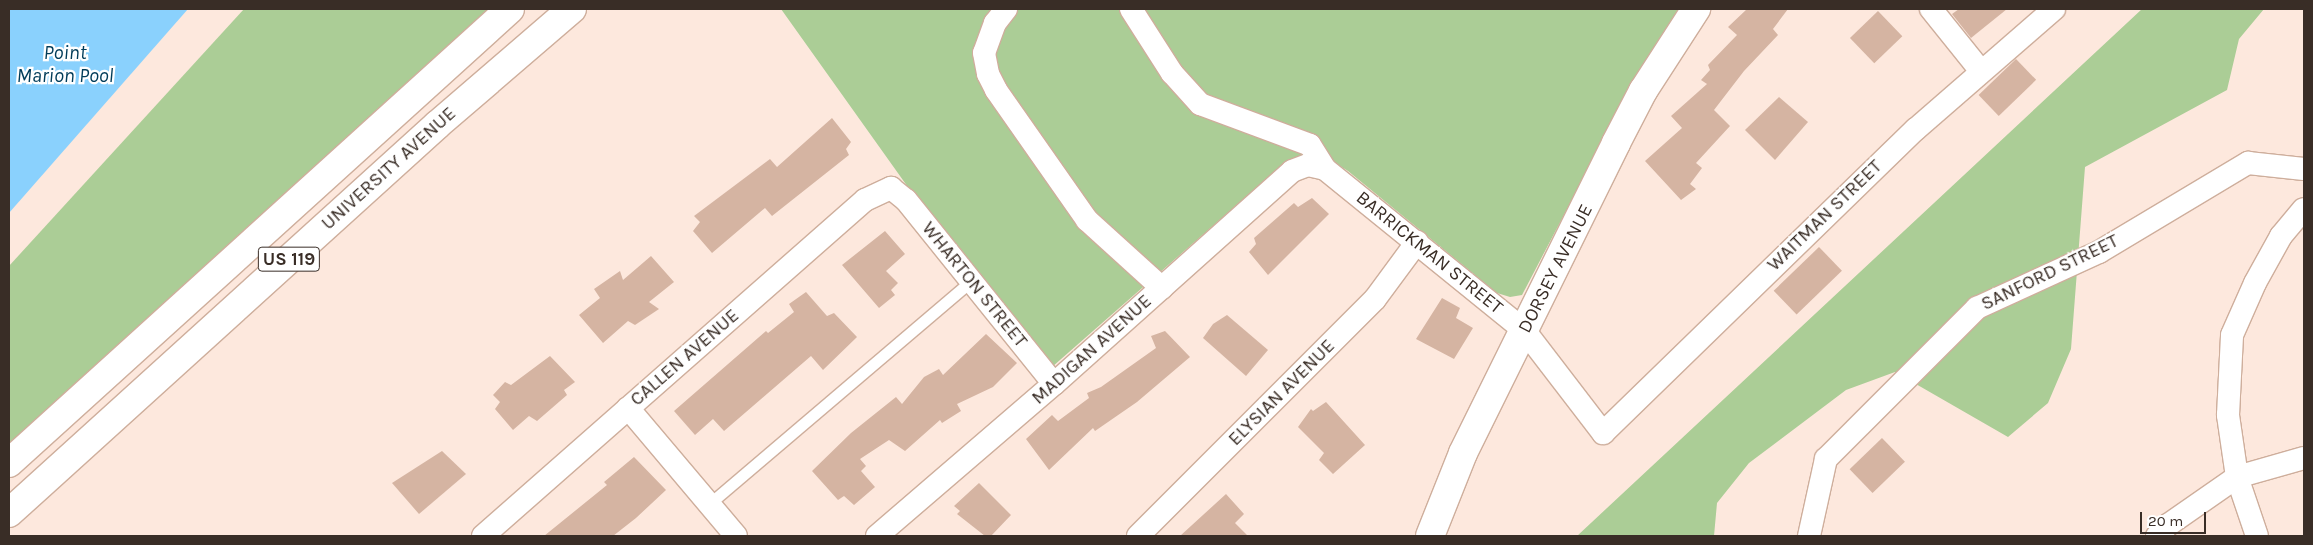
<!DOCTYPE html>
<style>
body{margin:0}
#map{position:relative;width:2313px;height:545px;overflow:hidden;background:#fde8dd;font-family:Karla,sans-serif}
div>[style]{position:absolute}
.green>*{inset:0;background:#abcd96}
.water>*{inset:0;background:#8ad1fd}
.building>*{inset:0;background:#d5b4a2;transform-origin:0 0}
.roads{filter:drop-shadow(1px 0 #ceae9c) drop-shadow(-1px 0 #ceae9c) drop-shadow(0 1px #ceae9c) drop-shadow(0 -1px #ceae9c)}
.service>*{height:11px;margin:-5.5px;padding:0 5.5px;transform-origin:5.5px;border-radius:5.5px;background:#fff}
.minor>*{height:22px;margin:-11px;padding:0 11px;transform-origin:11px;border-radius:11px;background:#fff}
.tertiary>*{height:28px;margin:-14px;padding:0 14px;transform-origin:14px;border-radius:14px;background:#fff}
.primary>*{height:28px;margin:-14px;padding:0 14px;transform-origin:14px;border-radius:14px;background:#fff}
span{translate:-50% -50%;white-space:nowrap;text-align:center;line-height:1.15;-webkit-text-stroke:4.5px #fff;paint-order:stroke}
.shield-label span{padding:1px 4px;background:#fff;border:1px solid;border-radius:4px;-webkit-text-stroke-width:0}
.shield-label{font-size:18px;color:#392d26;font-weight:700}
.street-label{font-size:19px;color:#392d26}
.water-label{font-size:20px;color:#003c59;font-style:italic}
.frame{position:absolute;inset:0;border:10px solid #392d26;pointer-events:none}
.scale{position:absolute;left:2140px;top:512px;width:66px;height:22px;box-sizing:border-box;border:2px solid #392d26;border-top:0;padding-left:6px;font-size:15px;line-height:18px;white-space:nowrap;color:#392d26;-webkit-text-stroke:4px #fff;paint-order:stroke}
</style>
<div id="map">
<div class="green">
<i style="clip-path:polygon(244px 9px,515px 9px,9px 463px,9px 266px)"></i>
<i style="clip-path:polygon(781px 9px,1682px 9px,1600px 146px,1522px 295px,1510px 297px,1497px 293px,1348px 171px,1329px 159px,1308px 154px,1292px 159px,1272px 174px,1052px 367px,910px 190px)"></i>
<i style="clip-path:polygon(2142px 9px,2264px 9px,2239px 39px,2227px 90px,2085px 167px,2071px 349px,2048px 403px,2008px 437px,1895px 372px,1846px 390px,1749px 463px,1717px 503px,1714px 536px,1577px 536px)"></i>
</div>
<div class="water">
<i style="clip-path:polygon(9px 9px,188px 9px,9px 213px)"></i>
</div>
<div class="building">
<i style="clip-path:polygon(1747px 9px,1788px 9px,1773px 29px,1778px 35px,1744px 71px,1714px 110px,1730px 126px,1696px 163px,1702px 168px,1690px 184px,1696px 189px,1681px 200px,1645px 161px,1682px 128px,1671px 116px,1707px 84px,1701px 80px,1710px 70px,1708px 65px,1737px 35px,1728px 27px)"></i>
<i style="clip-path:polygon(1959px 9px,2007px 9px,1971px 38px,1952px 14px)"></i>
<i style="left:1878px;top:11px;width:35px;height:39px;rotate:46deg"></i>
<i style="left:2016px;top:59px;width:29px;height:52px;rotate:46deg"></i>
<i style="clip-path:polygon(1779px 97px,1808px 122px,1775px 160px,1745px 130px)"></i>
<i style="clip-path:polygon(832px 118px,851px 142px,846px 149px,849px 155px,772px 216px,765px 208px,712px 253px,693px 231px,700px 222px,694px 216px,770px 159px,777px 167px)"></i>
<i style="clip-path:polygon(1312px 198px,1329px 214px,1268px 275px,1249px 252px,1256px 244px,1254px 238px,1294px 203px,1298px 207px)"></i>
<i style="clip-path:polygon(885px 231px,905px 254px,886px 271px,898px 283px,891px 290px,895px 295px,879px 308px,842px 265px)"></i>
<i style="left:1819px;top:247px;width:33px;height:63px;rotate:46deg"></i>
<i style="clip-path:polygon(651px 256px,674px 282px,649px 302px,659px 309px,635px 325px,628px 321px,603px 343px,579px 315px,600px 298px,594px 289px,620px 271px,623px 280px)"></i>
<i style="clip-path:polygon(806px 292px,827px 316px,834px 313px,857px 337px,823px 370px,811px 356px,724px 431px,713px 419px,695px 435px,674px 411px,766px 331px,768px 333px,794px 312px,789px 304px)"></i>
<i style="clip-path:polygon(1442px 298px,1460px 308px,1456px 318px,1473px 328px,1454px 359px,1416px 339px)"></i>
<i style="clip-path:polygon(1227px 315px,1268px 350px,1246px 376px,1203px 338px,1213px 324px)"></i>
<i style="clip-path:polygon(1165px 331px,1190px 357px,1137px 402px,1095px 431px,1093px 428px,1049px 470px,1026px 439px,1052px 415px,1058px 421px,1089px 398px,1087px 393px,1101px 387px,1156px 348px,1151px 336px)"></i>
<i style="clip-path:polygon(986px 334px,1017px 363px,993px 387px,957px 404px,961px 411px,942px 423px,940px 420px,905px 451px,889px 440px,860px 459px,866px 466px,861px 471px,875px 487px,854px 505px,844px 496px,838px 500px,812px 471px,851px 433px,896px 397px,902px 404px,924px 377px,939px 369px,943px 375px)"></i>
<i style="clip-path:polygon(550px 356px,575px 382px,564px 390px,567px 395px,537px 421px,529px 416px,513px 430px,495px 409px,500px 402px,493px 395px,505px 382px,511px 385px)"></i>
<i style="clip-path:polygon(1326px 402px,1365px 445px,1333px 474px,1319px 460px,1324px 453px,1298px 427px,1311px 409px,1313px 411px)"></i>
<i style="left:1882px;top:438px;width:33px;height:45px;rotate:46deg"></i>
<i style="clip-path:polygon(442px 451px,466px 474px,419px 514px,392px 483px)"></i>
<i style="clip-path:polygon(634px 457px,666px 490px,636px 518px,613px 536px,544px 536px,607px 485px,604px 482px)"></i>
<i style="clip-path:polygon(979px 483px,1011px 515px,991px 536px,985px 536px,957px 514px,960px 511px,954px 506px)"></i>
<i style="clip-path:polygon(1226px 494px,1244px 514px,1235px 523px,1248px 536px,1180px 536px)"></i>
</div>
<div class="roads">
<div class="service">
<i style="left:709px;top:504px;width:344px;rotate:-40.4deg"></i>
</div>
<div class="minor">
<i style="left:1006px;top:9px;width:18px;rotate:128deg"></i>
<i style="left:995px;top:23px;width:32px;rotate:110deg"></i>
<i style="left:984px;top:53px;width:21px;rotate:79deg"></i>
<i style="left:988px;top:74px;width:18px;rotate:63deg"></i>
<i style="left:996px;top:90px;width:159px;rotate:55deg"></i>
<i style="left:1087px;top:220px;width:101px;rotate:42.2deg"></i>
<i style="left:1131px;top:9px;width:76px;rotate:57.4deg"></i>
<i style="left:1172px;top:73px;width:42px;rotate:47.9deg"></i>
<i style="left:1200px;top:104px;width:117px;rotate:20.4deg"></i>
<i style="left:1310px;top:145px;width:28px;rotate:58deg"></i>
<i style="left:1931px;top:9px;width:78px;rotate:51.2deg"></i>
<i style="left:628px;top:408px;width:167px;rotate:49.8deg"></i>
<i style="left:483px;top:536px;width:509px;rotate:-41.33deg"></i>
<i style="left:865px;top:200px;width:29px;rotate:-25deg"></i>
<i style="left:891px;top:188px;width:19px;rotate:39deg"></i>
<i style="left:906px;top:200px;width:236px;rotate:51.2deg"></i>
<i style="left:877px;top:536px;width:233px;rotate:-40.7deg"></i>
<i style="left:1054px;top:384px;width:319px;rotate:-41.8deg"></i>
<i style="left:1292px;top:171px;width:17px;rotate:-21deg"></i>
<i style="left:1308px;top:165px;width:17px;rotate:13deg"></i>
<i style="left:1325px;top:169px;width:256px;rotate:39deg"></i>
<i style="left:1524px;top:330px;width:130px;rotate:52.5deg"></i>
<i style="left:1603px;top:433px;width:436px;rotate:-44.2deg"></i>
<i style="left:1916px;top:129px;width:183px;rotate:-41deg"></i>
<i style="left:1138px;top:536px;width:335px;rotate:-45deg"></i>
<i style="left:1375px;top:299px;width:71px;rotate:-53.6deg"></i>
<i style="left:1809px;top:536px;width:79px;rotate:-77.6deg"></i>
<i style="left:1826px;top:459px;width:214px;rotate:-45deg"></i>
<i style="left:1977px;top:308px;width:134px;rotate:-24.7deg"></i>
<i style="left:2099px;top:252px;width:174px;rotate:-30.9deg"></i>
<i style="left:2248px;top:163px;width:56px;rotate:6.1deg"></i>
<i style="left:2157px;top:536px;width:16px;rotate:-45deg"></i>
<i style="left:2168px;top:525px;width:84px;rotate:-34.8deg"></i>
<i style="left:2237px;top:477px;width:70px;rotate:-15.8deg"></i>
<i style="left:2257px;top:536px;width:62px;rotate:-108.7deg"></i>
<i style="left:2237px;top:477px;width:63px;rotate:-98.3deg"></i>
<i style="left:2228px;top:415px;width:80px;rotate:-87.1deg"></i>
<i style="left:2232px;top:335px;width:57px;rotate:-66.1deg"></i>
<i style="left:2255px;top:283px;width:54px;rotate:-61deg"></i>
<i style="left:2281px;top:236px;width:35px;rotate:-50deg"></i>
</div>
<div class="tertiary">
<i style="left:1430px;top:536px;width:89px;rotate:-68.3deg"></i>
<i style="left:1463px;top:453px;width:346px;rotate:-63.7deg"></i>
<i style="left:1616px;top:143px;width:59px;rotate:-62.6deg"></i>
<i style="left:1643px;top:91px;width:98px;rotate:-57.1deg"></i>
</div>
<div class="primary">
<i style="left:9px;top:463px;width:676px;rotate:-42.18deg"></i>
<i style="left:9px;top:513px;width:578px;rotate:-42.19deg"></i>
<i style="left:437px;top:125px;width:178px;rotate:-40.7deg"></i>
</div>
</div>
<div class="shield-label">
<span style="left:289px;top:259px">US 119</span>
</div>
<div class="street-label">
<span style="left:389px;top:169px;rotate:-42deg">UNIVERSITY AVENUE</span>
<span style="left:1825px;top:216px;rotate:-44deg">WAITMAN STREET</span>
<span style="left:1429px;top:253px;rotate:39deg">BARRICKMAN STREET</span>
<span style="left:1556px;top:269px;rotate:-63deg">DORSEY AVENUE</span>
<span style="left:2050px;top:273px;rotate:-26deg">SANFORD STREET</span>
<span style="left:974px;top:285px;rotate:51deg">WHARTON STREET</span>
<span style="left:1092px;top:350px;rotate:-42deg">MADIGAN AVENUE</span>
<span style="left:685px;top:358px;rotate:-41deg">CALLEN AVENUE</span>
<span style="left:1282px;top:393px;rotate:-45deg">ELYSIAN AVENUE</span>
</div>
<div class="water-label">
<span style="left:65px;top:64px">Point<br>Marion Pool</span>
</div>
<div class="frame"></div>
<div class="scale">20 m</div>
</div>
